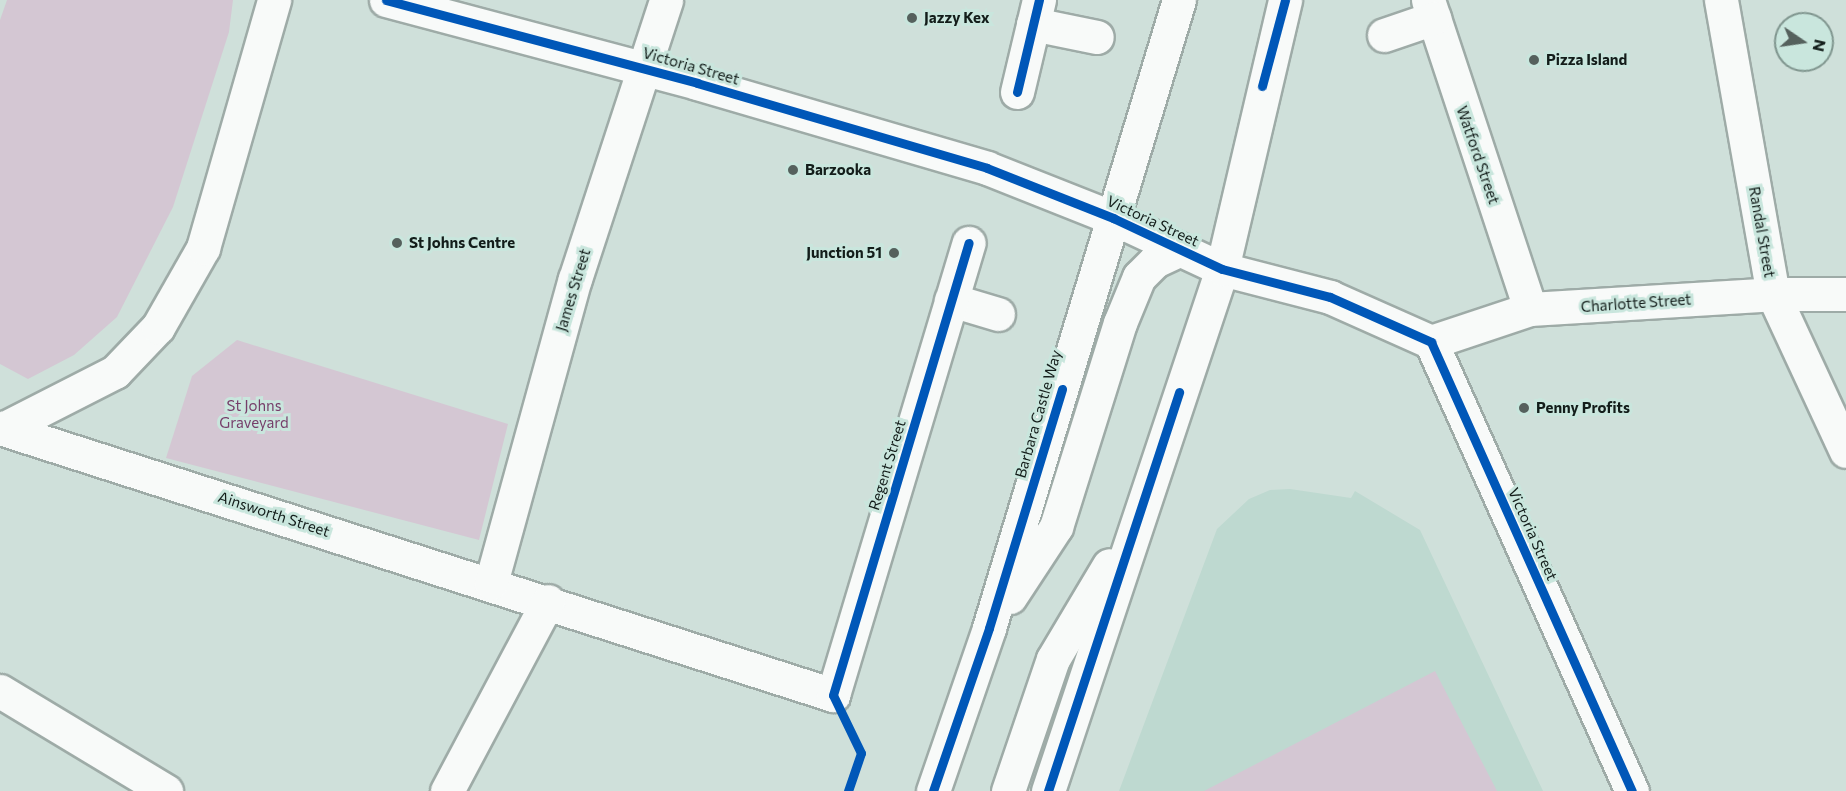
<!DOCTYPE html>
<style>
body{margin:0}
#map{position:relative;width:1846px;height:791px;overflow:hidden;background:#cfe0da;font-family:Commissioner,sans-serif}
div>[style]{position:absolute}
.built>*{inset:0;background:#bed9d0}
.green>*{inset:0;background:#d4c7d3}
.roads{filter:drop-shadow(2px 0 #9eaba7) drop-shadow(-2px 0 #9eaba7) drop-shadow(0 2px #9eaba7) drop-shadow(0 -2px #9eaba7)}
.street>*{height:33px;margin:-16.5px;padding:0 16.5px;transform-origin:16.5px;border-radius:16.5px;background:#f8faf9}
.highway>*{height:33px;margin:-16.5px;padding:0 16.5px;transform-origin:16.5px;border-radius:16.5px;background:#f8faf9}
.cycleway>*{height:9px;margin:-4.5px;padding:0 4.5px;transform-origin:4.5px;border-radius:4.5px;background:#0057b8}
.dots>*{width:16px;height:16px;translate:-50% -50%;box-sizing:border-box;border:3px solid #c9e6dd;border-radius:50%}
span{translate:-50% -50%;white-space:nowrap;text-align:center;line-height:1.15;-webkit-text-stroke:6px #c9e6dd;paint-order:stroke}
.poi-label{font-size:15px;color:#131d1a;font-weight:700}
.left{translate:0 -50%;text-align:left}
.right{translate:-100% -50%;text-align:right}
.street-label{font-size:15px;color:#131d1a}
.park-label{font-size:15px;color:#763e6a}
.north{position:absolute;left:1774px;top:12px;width:60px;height:60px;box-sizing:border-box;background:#c9e6dd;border:2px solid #80968f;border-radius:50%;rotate:103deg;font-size:16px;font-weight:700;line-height:24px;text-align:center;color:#131d1a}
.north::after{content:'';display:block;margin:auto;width:21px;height:27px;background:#55615d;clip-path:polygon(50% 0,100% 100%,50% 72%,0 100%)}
</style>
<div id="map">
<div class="built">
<i style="clip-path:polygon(1290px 489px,1351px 498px,1355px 491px,1420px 530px,1543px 791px,1119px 791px,1217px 529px,1249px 499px,1270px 490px)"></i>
</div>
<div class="green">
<i style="clip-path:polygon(7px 0,233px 0,229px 32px,173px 207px,117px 317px,74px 355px,28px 379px,0 364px,0 20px)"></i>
<i style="clip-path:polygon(237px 340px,508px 424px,479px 540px,166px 458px,192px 376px)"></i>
<i style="clip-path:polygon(1435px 671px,1497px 791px,1204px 791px)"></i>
</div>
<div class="roads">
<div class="street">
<i style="left:386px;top:0;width:322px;rotate:14.9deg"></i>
<i style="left:697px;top:83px;width:302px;rotate:16.3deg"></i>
<i style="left:987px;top:168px;width:136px;rotate:21.6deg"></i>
<i style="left:1113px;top:218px;width:120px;rotate:25.1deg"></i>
<i style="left:1222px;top:269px;width:112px;rotate:14.5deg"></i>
<i style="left:1330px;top:297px;width:111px;rotate:24deg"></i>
<i style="left:1431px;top:342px;width:492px;rotate:65.9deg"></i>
<i style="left:1428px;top:0;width:325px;rotate:71.7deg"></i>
<i style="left:1721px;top:0;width:299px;rotate:80deg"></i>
<i style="left:1773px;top:294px;width:173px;rotate:65.1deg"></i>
<i style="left:1033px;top:24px;width:65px;rotate:11.5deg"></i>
<i style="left:1384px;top:35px;width:53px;rotate:-18.8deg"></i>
<i style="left:1017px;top:92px;width:95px;rotate:-76.6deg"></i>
<i style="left:951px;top:300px;width:49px;rotate:16.6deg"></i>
<i style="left:1431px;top:342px;width:104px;rotate:-18.4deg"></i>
<i style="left:1530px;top:309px;width:243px;rotate:-3.5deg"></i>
<i style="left:1773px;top:294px;width:73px"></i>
<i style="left:0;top:428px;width:875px;rotate:17.77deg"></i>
<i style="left:833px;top:695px;width:472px;rotate:-73.3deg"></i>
<i style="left:3px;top:429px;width:126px;rotate:-27deg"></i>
<i style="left:115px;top:372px;width:62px;rotate:-46.3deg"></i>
<i style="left:158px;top:327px;width:91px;rotate:-60.3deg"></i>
<i style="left:203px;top:248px;width:258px;rotate:-74deg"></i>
<i style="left:491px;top:583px;width:315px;rotate:-74.6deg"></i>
<i style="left:575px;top:279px;width:293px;rotate:-71.9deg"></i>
<i style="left:0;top:691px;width:194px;rotate:31.1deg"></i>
<i style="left:447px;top:791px;width:215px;rotate:-62deg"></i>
</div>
<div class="highway">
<i style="left:1010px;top:597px;width:84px;rotate:-56.7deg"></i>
<i style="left:1056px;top:527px;width:214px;rotate:-72.6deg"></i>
<i style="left:1120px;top:323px;width:50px;rotate:-67.6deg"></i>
<i style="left:1139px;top:277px;width:23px;rotate:-45deg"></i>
<i style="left:1155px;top:261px;width:26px;rotate:-25deg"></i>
<i style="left:933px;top:791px;width:172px;rotate:-71deg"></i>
<i style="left:989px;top:628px;width:656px;rotate:-73.17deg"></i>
<i style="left:1008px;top:791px;width:139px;rotate:-71.2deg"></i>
<i style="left:1053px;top:659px;width:109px;rotate:-59.2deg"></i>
<i style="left:1048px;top:791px;width:550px;rotate:-71.57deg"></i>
<i style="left:1222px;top:269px;width:276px;rotate:-76.8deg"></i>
</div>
</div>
<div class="cycleway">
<i style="left:386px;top:0;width:322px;rotate:14.9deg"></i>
<i style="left:697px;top:83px;width:302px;rotate:16.3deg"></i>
<i style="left:987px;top:168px;width:136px;rotate:21.6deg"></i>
<i style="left:1113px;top:218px;width:120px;rotate:25.1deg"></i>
<i style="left:1222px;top:269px;width:112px;rotate:14.5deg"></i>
<i style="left:1330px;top:297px;width:111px;rotate:24deg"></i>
<i style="left:1431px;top:342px;width:492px;rotate:65.9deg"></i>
<i style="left:1262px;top:86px;width:89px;rotate:-75deg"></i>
<i style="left:1017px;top:92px;width:95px;rotate:-76.6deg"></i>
<i style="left:848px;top:791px;width:40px;rotate:-71.1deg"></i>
<i style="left:861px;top:753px;width:64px;rotate:-115.8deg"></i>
<i style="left:833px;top:695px;width:472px;rotate:-73.3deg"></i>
<i style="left:933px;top:791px;width:172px;rotate:-71deg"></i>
<i style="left:989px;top:628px;width:250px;rotate:-73deg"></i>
<i style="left:1048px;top:791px;width:420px;rotate:-71.8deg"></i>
</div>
<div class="dots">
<i style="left:912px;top:18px;background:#55615d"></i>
<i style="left:1534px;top:60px;background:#55615d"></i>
<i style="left:793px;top:170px;background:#55615d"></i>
<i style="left:397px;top:243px;background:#55615d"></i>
<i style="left:894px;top:253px;background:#55615d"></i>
<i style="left:1524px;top:408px;background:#55615d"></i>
</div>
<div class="poi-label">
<span class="left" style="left:924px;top:18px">Jazzy Kex</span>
<span class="left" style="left:1546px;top:60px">Pizza Island</span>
<span class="left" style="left:805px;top:170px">Barzooka</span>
<span class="left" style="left:409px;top:243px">St Johns Centre</span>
<span class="right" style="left:882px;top:253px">Junction 51</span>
<span class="left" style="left:1536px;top:408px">Penny Profits</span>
</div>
<div class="street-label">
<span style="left:691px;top:66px;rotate:16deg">Victoria Street</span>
<span style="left:1478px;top:155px;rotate:71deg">Watford Street</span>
<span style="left:1153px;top:221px;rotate:25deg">Victoria Street</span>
<span style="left:1762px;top:232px;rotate:80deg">Randal Street</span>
<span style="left:573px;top:290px;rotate:-73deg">James Street</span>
<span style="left:1636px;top:303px;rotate:-4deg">Charlotte Street</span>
<span style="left:1038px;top:414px;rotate:-74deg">Barbara Castle Way</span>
<span style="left:887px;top:465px;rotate:-73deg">Regent Street</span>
<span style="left:274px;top:514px;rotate:18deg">Ainsworth Street</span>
<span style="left:1533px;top:534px;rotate:66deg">Victoria Street</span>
</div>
<div class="park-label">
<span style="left:254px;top:414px">St Johns<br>Graveyard</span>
</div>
<div class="north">N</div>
</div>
